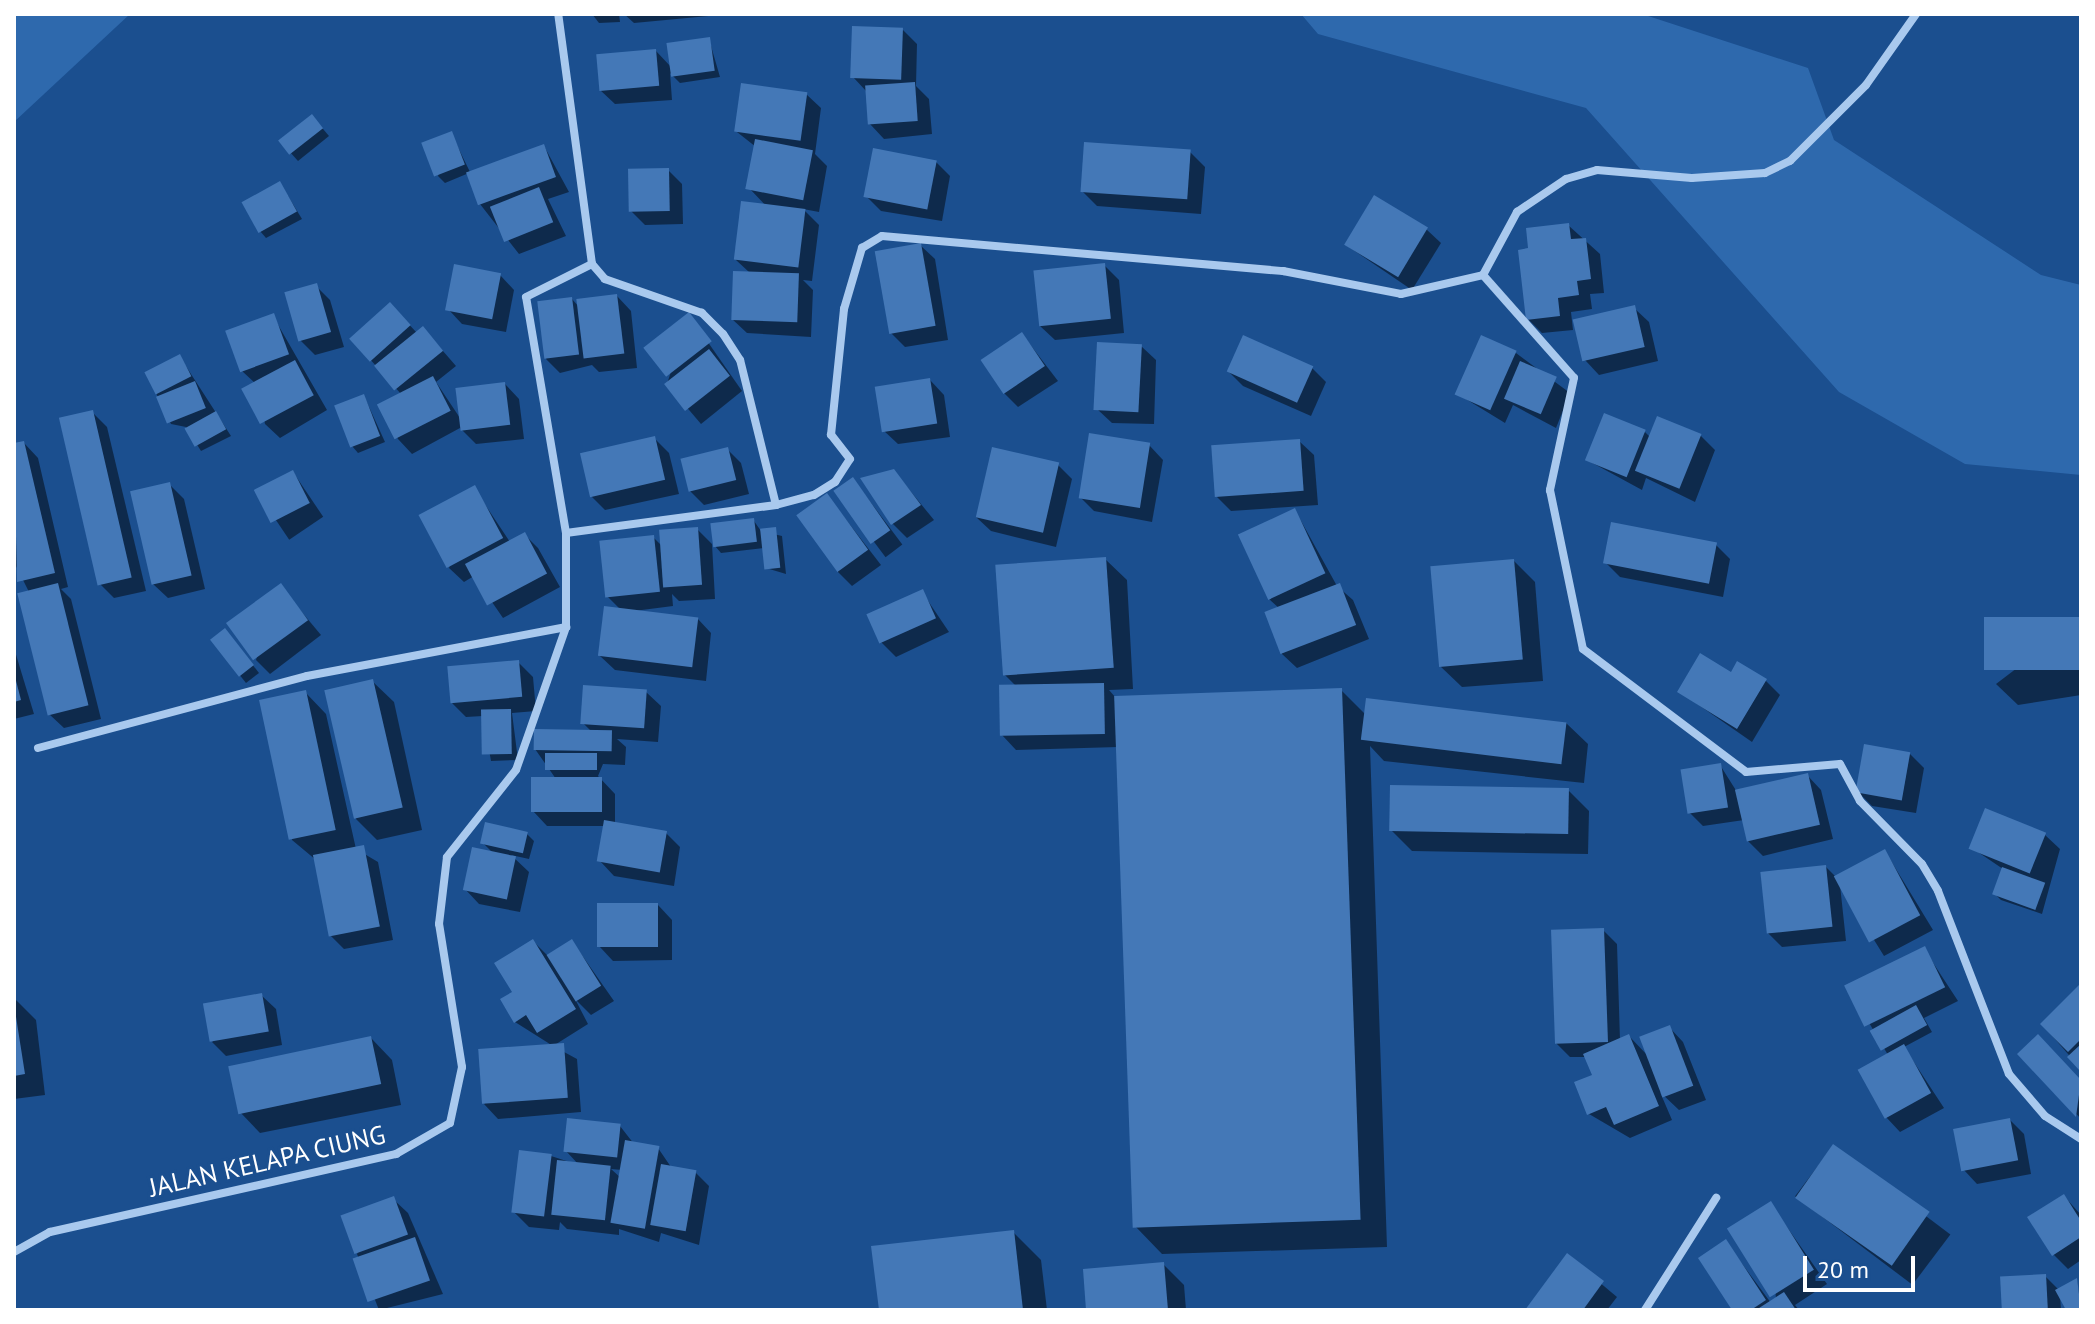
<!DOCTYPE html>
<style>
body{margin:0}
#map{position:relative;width:2095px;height:1324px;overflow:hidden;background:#1b4f8f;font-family:"PT Sans",sans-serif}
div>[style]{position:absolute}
.green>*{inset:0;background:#2e69ad}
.shadow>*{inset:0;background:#0007;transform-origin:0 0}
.building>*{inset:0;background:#4478b7;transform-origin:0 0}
.minor>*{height:8px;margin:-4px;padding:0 4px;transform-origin:4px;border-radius:4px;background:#a9c9ee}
span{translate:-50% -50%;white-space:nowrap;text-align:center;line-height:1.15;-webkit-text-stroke:6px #1b4f8f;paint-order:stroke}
.street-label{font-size:26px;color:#fff}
.frame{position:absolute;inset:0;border:16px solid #fff;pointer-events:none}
.scale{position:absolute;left:1803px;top:1256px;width:112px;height:36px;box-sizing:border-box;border:4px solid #fff;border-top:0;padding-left:10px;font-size:24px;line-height:28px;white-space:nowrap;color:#fff;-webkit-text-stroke:6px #1b4f8f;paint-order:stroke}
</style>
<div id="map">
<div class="green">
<i style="clip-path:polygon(14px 14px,130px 14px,14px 122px)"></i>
<i style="clip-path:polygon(1301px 14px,1642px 14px,1808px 68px,1834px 140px,2041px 275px,2081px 285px,2081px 475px,1965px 464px,1839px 392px,1586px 108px,1318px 34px)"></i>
</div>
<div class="shadow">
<i style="clip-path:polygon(619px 14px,620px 22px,599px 23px,592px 14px)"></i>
<i style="clip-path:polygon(624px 14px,719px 14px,719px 15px,634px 23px)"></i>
<i style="clip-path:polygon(903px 30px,917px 44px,916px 86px,929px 99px,932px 134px,884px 139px,870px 124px,867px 92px,853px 77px)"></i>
<i style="clip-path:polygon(709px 39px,720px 77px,680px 83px,670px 73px,672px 100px,615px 104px,600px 90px,656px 51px,672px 68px)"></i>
<i style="clip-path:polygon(806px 94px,821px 108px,815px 154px,827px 166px,819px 212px,803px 209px,819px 225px,812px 281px,803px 280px,813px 290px,811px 337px,747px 333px,732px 319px,750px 273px,736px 260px,767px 207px,749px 188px,756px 147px,737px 132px)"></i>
<i style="clip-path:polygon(318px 123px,329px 136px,298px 161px,281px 142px)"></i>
<i style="clip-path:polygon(451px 133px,470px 172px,544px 146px,569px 192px,548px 199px,566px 236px,519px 254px,480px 204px,469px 173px,445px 183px,438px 176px)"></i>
<i style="clip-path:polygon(1190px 152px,1205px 167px,1201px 214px,1097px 206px,1083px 192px)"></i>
<i style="clip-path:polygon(936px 162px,950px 176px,942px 221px,881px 211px,866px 196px)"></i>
<i style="clip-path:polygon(668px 170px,682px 184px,683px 224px,645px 225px,631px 211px)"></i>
<i style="clip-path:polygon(280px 183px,302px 219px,266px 238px,260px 231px)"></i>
<i style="clip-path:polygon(1568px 225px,1600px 254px,1604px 293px,1590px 294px,1592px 309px,1571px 312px,1573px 330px,1542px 333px,1528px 319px,1530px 250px)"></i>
<i style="clip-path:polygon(1426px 229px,1441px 243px,1412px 290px,1346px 245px)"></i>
<i style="clip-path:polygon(920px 245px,935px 259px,948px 340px,905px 347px,890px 332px)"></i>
<i style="clip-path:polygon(1105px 266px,1119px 280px,1124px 333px,1055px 340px,1040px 326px)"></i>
<i style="clip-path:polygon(500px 275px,514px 290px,506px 332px,462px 324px,448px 309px)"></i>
<i style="clip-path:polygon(316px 286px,330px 300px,344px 347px,315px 355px,300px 340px)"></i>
<i style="clip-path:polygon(617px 296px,631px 311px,637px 368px,599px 372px,592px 365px,560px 373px,546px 359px,572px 299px,579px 307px)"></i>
<i style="clip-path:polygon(1634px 308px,1649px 322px,1658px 361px,1599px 375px,1585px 360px)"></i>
<i style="clip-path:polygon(689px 315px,742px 391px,701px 424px,667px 384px)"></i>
<i style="clip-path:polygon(273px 316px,327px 410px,280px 438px,265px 424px,257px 385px,242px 371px)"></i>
<i style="clip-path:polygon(404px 319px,417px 333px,423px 328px,456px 366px,436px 382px,460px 418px,505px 384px,519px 399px,524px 439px,476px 444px,460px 428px,412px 454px,398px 439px,380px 405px,401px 394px,352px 339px)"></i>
<i style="clip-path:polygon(1022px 334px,1058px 381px,1018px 407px,1004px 393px)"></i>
<i style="clip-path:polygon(1141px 346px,1156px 360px,1154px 424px,1112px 423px,1097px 409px)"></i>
<i style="clip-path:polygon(1516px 353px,1570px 393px,1556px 428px,1513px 405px,1505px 423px,1456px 393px)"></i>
<i style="clip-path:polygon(180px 357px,231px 436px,201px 451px,186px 427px,171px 424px,156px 393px)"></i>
<i style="clip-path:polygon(1312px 368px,1326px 382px,1311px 416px,1243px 386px,1229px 372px)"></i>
<i style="clip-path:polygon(930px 380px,944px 395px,950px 437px,898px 444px,883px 430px)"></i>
<i style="clip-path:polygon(364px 396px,385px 442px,358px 453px,352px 446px)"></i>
<i style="clip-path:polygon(93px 413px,107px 427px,146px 591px,114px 598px,100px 584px)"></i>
<i style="clip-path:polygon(1645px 432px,1651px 438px,1701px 436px,1715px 450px,1695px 502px,1646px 478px,1642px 490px,1587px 460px)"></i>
<i style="clip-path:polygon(655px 439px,669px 453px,679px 494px,605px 510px,591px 496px)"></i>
<i style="clip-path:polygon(1299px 441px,1314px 455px,1318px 505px,1231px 511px,1217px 497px)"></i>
<i style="clip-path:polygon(24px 443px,38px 458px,68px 587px,61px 589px,71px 599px,101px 719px,64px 728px,49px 714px,29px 592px,14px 562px,14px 446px)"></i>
<i style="clip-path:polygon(1149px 445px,1163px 460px,1152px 522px,1094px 511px,1080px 497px)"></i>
<i style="clip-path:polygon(727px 449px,741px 463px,749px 494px,704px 505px,689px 490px)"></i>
<i style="clip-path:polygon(1058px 465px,1072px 479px,1056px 547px,991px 531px,976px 517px)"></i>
<i style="clip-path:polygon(894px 471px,934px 520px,907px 538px,893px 524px)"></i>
<i style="left:293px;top:472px;width:54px;height:41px;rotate:56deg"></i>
<i style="left:853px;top:479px;width:82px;height:21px;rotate:53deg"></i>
<i style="clip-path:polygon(169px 484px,184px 499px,205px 589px,168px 598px,153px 584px)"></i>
<i style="clip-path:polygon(474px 488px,510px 542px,524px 534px,538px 548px,560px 587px,503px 618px,474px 576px,464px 582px,449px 568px)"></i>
<i style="clip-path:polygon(827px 495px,881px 565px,852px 586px,838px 572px)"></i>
<i style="clip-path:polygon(1295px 510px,1337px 586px,1353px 600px,1369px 639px,1297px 668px,1282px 654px,1280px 609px,1269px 599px)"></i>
<i style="clip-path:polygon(754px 521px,761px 531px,782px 536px,786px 574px,766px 568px,764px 548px,721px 553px,715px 546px)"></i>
<i style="clip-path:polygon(697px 529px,712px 544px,715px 599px,679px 601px,672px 594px,673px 606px,634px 611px,697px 618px,711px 633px,706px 681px,615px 670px,600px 656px,620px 609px,607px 596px,653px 537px,662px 546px)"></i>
<i style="clip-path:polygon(1716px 545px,1730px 559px,1723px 597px,1620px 577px,1605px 562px)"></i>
<i style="clip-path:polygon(1105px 559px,1127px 580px,1133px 689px,1109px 690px,1116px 698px,1341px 690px,1366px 715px,1566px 723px,1588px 744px,1584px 783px,1384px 761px,1370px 746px,1387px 1247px,1162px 1254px,1135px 1226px,1118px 747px,1016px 750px,1002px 735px,1017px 687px,1004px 674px)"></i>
<i style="clip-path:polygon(1514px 561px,1535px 582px,1543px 681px,1462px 687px,1440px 666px)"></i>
<i style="clip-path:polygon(280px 586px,321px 635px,270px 674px,256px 660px)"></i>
<i style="clip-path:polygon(922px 592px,949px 632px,896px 657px,881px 642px)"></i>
<i style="clip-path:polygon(2081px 619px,2081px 695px,2018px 705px,1996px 684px)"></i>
<i style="clip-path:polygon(231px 637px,259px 673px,246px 683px,212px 640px)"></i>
<i style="clip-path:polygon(14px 648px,34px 714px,14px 719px)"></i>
<i style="clip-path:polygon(518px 662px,533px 677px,536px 711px,512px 713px,518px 760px,491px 761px,483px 716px,466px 717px,452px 703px)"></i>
<i style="clip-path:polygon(1731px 674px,1766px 681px,1780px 695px,1752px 742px,1680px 692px)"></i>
<i style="clip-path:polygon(372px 681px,394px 702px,422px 830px,377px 840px,356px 819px)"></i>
<i style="clip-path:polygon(305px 692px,326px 714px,356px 849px,378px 862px,393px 940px,344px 949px,330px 935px,316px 860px,292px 840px)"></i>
<i style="clip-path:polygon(646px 692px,661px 706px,658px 742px,617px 739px,626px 747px,625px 765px,603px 764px,598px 776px,615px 794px,615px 824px,666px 833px,680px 847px,674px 886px,614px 876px,600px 861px,606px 826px,547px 826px,533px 811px,556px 779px,535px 749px,592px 732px,583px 723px)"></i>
<i style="clip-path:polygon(1909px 753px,1924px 768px,1916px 813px,1872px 806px,1858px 792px)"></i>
<i style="clip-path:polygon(1720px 765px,1737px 792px,1807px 775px,1821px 790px,1833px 839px,1763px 856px,1748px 841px,1744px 820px,1703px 826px,1689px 812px)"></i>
<i style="clip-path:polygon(1568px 790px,1589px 811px,1588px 854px,1412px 851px,1391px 830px)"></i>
<i style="clip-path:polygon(527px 834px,534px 841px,529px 859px,511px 855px,529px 872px,520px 912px,479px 904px,465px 889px,494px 854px,483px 843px)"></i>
<i style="clip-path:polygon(2045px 835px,2060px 849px,2042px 914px,2001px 900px,1994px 893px,2003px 869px,1972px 848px)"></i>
<i style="clip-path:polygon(1885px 851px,1933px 930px,1884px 956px,1840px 885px,1846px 941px,1782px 947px,1768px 933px,1826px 867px,1836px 877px)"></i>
<i style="clip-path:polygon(658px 905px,672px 920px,672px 960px,613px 961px,599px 946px)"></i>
<i style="clip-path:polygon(1603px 930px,1617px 944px,1620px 1040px,1629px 1036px,1649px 1057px,1669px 1027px,1683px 1042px,1706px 1100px,1679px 1110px,1660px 1092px,1672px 1120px,1630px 1138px,1589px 1114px,1595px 1076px,1587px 1057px,1570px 1057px,1556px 1043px)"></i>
<i style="clip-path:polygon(533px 941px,548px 956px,572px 941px,614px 1001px,591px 1015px,575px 999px,588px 1024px,553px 1046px,577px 1059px,581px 1112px,498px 1119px,484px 1104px,553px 1046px,515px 1022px,515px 993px)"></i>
<i style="clip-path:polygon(1924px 949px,1958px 1001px,1924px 1018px,1932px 1032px,1904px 1047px,1944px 1108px,1900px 1132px,1886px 1117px,1888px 1055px,1848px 987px)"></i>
<i style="clip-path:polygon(2081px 986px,2081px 1069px,2042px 1024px)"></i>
<i style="clip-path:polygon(261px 995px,276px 1009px,282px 1045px,226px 1056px,212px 1042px)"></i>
<i style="clip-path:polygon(14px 998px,36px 1020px,45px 1095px,14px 1099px)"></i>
<i style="clip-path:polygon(371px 1038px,392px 1060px,401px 1105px,260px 1133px,239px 1111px)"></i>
<i style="clip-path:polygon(2052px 1051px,2081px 1082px,2081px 1119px,2020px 1054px)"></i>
<i style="clip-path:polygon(2010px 1120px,2024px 1134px,2031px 1174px,1977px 1184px,1963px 1169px)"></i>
<i style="clip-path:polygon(evenodd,620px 1126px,634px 1144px,658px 1148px,671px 1167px,695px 1172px,709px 1186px,699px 1245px,661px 1233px,659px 1242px,619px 1229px,619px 1235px,567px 1229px,560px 1222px,559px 1230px,529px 1227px,514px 1212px,551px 1156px,579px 1165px,566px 1151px,620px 1126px,611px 1169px,622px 1170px,621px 1178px,611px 1169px)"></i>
<i style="left:1833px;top:1146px;width:147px;height:63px;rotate:37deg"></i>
<i style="clip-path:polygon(2064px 1196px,2081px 1215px,2081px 1260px,2068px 1269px,2053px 1254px)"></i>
<i style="clip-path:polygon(393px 1199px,408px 1213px,443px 1294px,379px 1310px,357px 1254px)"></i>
<i style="clip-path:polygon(1770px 1203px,1827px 1284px,1795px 1305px,1799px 1310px,1734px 1310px,1726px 1242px,1771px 1303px,1776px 1300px)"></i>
<i style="clip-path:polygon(1013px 1232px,1041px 1260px,1047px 1310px,881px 1310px)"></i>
<i style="clip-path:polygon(1568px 1256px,1617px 1297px,1607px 1310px,1528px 1310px)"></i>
<i style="clip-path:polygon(1163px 1264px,1184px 1285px,1186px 1310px,1088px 1310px)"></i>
<i style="clip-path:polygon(2045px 1276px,2059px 1290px,2077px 1281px,2081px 1310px,2068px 1310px,2060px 1295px,2061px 1310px,2005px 1310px)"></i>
</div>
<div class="building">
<i style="left:852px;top:26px;width:51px;height:52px;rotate:2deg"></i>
<i style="left:710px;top:37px;width:34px;height:44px;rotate:82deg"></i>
<i style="left:656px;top:49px;width:37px;height:60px;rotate:85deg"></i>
<i style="left:915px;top:82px;width:39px;height:50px;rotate:86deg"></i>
<i style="left:741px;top:83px;width:67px;height:49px;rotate:8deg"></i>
<i style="left:312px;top:114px;width:18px;height:43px;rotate:52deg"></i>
<i style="left:452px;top:131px;width:36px;height:33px;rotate:69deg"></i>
<i style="left:755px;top:139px;width:59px;height:51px;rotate:11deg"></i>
<i style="left:1084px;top:142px;width:107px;height:50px;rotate:4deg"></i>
<i style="left:544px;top:144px;width:35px;height:83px;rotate:70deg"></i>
<i style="left:873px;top:148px;width:65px;height:50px;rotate:11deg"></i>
<i style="left:669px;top:168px;width:43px;height:41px;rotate:89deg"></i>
<i style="left:280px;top:181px;width:35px;height:44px;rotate:61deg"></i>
<i style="left:539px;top:187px;width:38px;height:53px;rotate:68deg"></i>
<i style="left:1374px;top:195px;width:63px;height:58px;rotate:31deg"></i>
<i style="left:741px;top:201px;width:65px;height:59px;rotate:7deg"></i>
<i style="clip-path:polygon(1569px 223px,1571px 239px,1586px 238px,1591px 279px,1577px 281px,1579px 295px,1558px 298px,1560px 316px,1526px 320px,1518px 250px,1528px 248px,1526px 228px)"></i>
<i style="left:921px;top:243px;width:84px;height:47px;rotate:80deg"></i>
<i style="left:1105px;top:263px;width:56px;height:72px;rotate:84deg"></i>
<i style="left:454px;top:264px;width:48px;height:47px;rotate:11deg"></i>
<i style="left:733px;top:271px;width:66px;height:49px;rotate:2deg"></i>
<i style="left:317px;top:283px;width:51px;height:34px;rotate:74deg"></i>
<i style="left:617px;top:294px;width:60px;height:41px;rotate:83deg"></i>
<i style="left:572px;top:297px;width:58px;height:35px;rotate:83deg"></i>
<i style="left:390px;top:302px;width:31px;height:55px;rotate:48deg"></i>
<i style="left:1635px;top:305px;width:43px;height:64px;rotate:77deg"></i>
<i style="left:689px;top:312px;width:37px;height:58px;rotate:52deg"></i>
<i style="left:274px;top:313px;width:44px;height:52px;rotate:70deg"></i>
<i style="left:423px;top:326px;width:32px;height:63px;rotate:51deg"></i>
<i style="left:1022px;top:332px;width:41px;height:50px;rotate:56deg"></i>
<i style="left:1243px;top:335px;width:77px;height:40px;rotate:24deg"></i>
<i style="left:1481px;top:335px;width:39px;height:65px;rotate:24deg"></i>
<i style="left:1097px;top:342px;width:45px;height:68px;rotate:3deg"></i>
<i style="left:709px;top:349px;width:34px;height:57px;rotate:52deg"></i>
<i style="left:180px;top:354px;width:25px;height:40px;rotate:63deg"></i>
<i style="left:295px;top:360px;width:40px;height:61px;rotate:62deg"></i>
<i style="left:1520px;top:361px;width:40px;height:41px;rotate:23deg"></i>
<i style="left:433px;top:376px;width:39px;height:63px;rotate:63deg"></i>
<i style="left:930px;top:378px;width:46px;height:56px;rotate:81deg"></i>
<i style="left:195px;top:381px;width:29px;height:42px;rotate:68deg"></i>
<i style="left:505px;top:382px;width:43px;height:50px;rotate:83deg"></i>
<i style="left:364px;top:394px;width:45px;height:32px;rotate:69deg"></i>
<i style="left:93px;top:410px;width:172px;height:35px;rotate:77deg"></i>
<i style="left:216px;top:411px;width:21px;height:36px;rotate:61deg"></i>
<i style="left:1604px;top:413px;width:45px;height:51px;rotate:22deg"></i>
<i style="left:1657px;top:416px;width:48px;height:59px;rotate:22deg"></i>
<i style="left:1089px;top:433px;width:62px;height:66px;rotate:9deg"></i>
<i style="left:655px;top:436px;width:45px;height:77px;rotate:77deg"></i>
<i style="left:1300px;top:439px;width:52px;height:89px;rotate:86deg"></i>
<i style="clip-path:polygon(24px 441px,55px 573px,17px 582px,14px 443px)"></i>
<i style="left:728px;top:447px;width:34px;height:49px;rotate:76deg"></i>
<i style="left:992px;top:447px;width:69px;height:72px;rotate:13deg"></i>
<i style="clip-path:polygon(894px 469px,921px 505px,891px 525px,860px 478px)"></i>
<i style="left:293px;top:470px;width:37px;height:44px;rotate:63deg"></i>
<i style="left:853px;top:477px;width:65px;height:24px;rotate:55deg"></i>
<i style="left:170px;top:482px;width:96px;height:41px;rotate:77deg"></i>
<i style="left:475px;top:485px;width:60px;height:64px;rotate:62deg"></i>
<i style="left:827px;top:493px;width:70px;height:38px;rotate:54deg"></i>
<i style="left:1295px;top:508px;width:72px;height:63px;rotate:65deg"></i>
<i style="left:754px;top:518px;width:24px;height:44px;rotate:83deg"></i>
<i style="left:1611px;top:522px;width:108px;height:42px;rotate:11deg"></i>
<i style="left:698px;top:527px;width:58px;height:39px;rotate:86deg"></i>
<i style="left:776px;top:527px;width:41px;height:16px;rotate:84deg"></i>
<i style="left:525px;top:532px;width:47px;height:68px;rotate:62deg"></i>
<i style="left:654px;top:535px;width:57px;height:55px;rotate:84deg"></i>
<i style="left:1106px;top:557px;width:111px;height:111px;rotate:86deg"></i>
<i style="left:1514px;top:559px;width:101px;height:84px;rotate:85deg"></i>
<i style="left:58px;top:583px;width:126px;height:42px;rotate:76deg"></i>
<i style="left:281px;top:583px;width:46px;height:68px;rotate:54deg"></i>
<i style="left:1340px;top:583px;width:45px;height:81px;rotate:69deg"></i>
<i style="left:923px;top:589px;width:32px;height:62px;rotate:66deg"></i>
<i style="left:604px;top:606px;width:95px;height:50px;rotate:7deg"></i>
<i style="left:2081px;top:617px;width:53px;height:97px;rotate:90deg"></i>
<i style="left:225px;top:628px;width:47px;height:19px;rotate:52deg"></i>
<i style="clip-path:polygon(1700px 653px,1731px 672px,1737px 661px,1767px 679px,1737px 729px,1677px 692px)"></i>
<i style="left:519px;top:660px;width:37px;height:72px;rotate:85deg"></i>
<i style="clip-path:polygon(14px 673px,21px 700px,14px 702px)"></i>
<i style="left:373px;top:679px;width:132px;height:50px;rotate:77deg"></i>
<i style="left:1104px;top:683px;width:51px;height:105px;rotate:89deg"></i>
<i style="left:583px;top:685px;width:64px;height:39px;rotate:4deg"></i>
<i style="left:1342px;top:688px;width:532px;height:228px;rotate:88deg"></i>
<i style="left:306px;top:690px;width:143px;height:48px;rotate:78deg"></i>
<i style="left:1366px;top:698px;width:202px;height:42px;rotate:7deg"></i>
<i style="left:511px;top:709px;width:45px;height:30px;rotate:89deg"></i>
<i style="left:534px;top:729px;width:78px;height:21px;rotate:1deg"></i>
<i style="left:1864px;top:744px;width:47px;height:49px;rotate:10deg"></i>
<i style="left:597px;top:753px;width:17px;height:52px;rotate:90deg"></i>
<i style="left:1721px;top:763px;width:45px;height:41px;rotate:81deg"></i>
<i style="left:1808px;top:773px;width:53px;height:75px;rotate:77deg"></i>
<i style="left:531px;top:777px;width:71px;height:35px"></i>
<i style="left:1390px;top:785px;width:179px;height:46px;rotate:1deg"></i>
<i style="left:1985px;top:808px;width:66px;height:44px;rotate:22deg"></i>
<i style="left:604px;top:820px;width:64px;height:42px;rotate:10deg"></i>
<i style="left:485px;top:822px;width:44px;height:22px;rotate:13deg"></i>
<i style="left:364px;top:845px;width:83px;height:52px;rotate:79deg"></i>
<i style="left:472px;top:847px;width:45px;height:44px;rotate:12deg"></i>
<i style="left:1885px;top:849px;width:75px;height:58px;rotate:62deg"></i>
<i style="left:1826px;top:865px;width:62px;height:66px;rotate:84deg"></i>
<i style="left:2002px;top:867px;width:46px;height:29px;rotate:20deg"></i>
<i style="left:658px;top:903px;width:44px;height:61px;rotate:90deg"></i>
<i style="left:1604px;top:928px;width:114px;height:53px;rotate:88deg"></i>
<i style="clip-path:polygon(533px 939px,576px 1009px,537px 1033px,526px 1015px,514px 1023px,500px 999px,512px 992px,494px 963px)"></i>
<i style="left:572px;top:939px;width:55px;height:30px;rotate:58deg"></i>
<i style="left:1925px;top:946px;width:46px;height:90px;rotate:64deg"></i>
<i style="clip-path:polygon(2081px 983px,2081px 1039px,2068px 1052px,2040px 1024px)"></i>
<i style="left:262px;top:993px;width:39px;height:60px;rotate:80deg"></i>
<i style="clip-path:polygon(14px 1004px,25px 1074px,14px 1076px)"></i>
<i style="left:1916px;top:1005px;width:23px;height:53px;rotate:61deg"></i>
<i style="left:1670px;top:1025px;width:65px;height:33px;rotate:69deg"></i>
<i style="clip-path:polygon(1629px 1034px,1659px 1106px,1614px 1125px,1606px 1107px,1587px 1115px,1574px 1082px,1592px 1075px,1583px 1054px)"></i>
<i style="clip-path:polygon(2038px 1034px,2081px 1080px,2076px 1117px,2017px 1054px)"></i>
<i style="left:371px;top:1036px;width:49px;height:146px;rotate:78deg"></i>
<i style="left:564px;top:1043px;width:55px;height:86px;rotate:86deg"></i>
<i style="left:1904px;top:1044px;width:56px;height:53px;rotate:61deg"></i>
<i style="clip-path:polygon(2081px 1044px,2081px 1072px,2067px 1057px)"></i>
<i style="left:567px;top:1118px;width:54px;height:34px;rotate:6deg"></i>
<i style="left:2010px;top:1118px;width:43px;height:58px;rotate:79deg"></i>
<i style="left:625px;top:1140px;width:35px;height:84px;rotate:10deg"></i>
<i style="left:1833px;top:1144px;width:118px;height:66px;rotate:35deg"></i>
<i style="left:519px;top:1150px;width:33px;height:63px;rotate:7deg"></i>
<i style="left:557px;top:1160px;width:54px;height:55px;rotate:6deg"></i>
<i style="left:661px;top:1164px;width:36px;height:62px;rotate:10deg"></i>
<i style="clip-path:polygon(2064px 1194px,2081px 1221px,2081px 1237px,2052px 1256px,2027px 1217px)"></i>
<i style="left:394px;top:1196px;width:41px;height:57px;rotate:70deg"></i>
<i style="left:1771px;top:1201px;width:81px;height:52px;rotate:58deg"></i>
<i style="clip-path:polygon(1014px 1230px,1023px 1310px,879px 1310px,871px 1246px)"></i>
<i style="left:415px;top:1237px;width:46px;height:66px;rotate:71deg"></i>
<i style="clip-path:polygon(1726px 1239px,1766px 1300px,1751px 1310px,1732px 1310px,1698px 1258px)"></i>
<i style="clip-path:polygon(1567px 1253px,1604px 1281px,1583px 1310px,1525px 1310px)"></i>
<i style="clip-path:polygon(1164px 1262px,1168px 1310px,1086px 1310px,1083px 1269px)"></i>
<i style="left:2046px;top:1274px;width:36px;height:46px;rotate:87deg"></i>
<i style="clip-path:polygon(2077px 1278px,2081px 1310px,2066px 1310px,2055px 1290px)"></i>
<i style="clip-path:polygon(1784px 1292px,1796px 1310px,1756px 1310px)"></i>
</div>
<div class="minor">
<i style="left:1483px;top:275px;width:137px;rotate:48.5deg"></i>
<i style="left:1574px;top:378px;width:115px;rotate:102.1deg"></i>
<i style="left:1550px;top:490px;width:162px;rotate:78.3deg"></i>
<i style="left:1583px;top:649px;width:204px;rotate:37deg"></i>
<i style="left:1746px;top:772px;width:94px;rotate:-4.9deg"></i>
<i style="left:1840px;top:764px;width:42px;rotate:61.6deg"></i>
<i style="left:1860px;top:801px;width:88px;rotate:45.5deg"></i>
<i style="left:1922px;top:864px;width:31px;rotate:59deg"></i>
<i style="left:1938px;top:891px;width:196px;rotate:68.8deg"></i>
<i style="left:2009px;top:1074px;width:55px;rotate:49.4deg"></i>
<i style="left:2045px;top:1116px;width:43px;rotate:32.6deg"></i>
<i style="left:776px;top:505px;width:39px;rotate:-15deg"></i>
<i style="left:814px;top:495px;width:25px;rotate:-32deg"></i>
<i style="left:835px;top:482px;width:27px;rotate:-57deg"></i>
<i style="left:850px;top:459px;width:31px;rotate:-128deg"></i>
<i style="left:831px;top:435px;width:127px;rotate:-84.1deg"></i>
<i style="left:844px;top:309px;width:64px;rotate:-73.6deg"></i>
<i style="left:862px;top:248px;width:23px;rotate:-31deg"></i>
<i style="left:882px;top:236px;width:403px;rotate:5deg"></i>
<i style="left:1283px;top:271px;width:120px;rotate:11deg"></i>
<i style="left:1401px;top:294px;width:84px;rotate:-13deg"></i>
<i style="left:1483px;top:275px;width:72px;rotate:-61.6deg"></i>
<i style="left:1517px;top:212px;width:59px;rotate:-34deg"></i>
<i style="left:1566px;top:179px;width:32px;rotate:-16deg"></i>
<i style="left:1597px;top:170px;width:95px;rotate:4.8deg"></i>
<i style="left:1692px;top:178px;width:73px;rotate:-3.9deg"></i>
<i style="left:1765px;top:173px;width:28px;rotate:-26deg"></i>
<i style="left:1790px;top:161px;width:107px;rotate:-45deg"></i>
<i style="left:1866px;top:85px;width:87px;rotate:-54.8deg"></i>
<i style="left:566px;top:533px;width:239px;rotate:-99.6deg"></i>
<i style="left:526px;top:297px;width:74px;rotate:-26.6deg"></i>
<i style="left:38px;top:748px;width:278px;rotate:-15deg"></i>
<i style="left:307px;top:676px;width:264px;rotate:-10.7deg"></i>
<i style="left:14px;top:1252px;width:41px;rotate:-29.1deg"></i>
<i style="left:50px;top:1232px;width:355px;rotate:-12.7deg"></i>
<i style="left:396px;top:1154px;width:62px;rotate:-29.9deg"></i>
<i style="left:450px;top:1123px;width:57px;rotate:-77.9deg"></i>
<i style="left:462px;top:1067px;width:145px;rotate:-99.1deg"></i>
<i style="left:439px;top:924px;width:67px;rotate:-83.2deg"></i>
<i style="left:447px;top:857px;width:111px;rotate:-51.6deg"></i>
<i style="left:516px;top:770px;width:151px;rotate:-70.7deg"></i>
<i style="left:566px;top:627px;width:94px;rotate:-90deg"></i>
<i style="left:566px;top:533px;width:212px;rotate:-7.6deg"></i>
<i style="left:776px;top:505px;width:149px;rotate:-103.9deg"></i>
<i style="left:740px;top:360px;width:31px;rotate:-123deg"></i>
<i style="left:723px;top:334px;width:30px;rotate:-135deg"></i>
<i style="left:702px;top:313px;width:103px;rotate:-160.7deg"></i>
<i style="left:605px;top:279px;width:20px;rotate:-131deg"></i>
<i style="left:592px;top:264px;width:252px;rotate:-97.7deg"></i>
<i style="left:1645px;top:1310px;width:133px;rotate:-57.6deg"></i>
</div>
<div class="street-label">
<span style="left:267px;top:1161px;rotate:-13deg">JALAN KELAPA CIUNG</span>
</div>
<div class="frame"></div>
<div class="scale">20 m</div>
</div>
